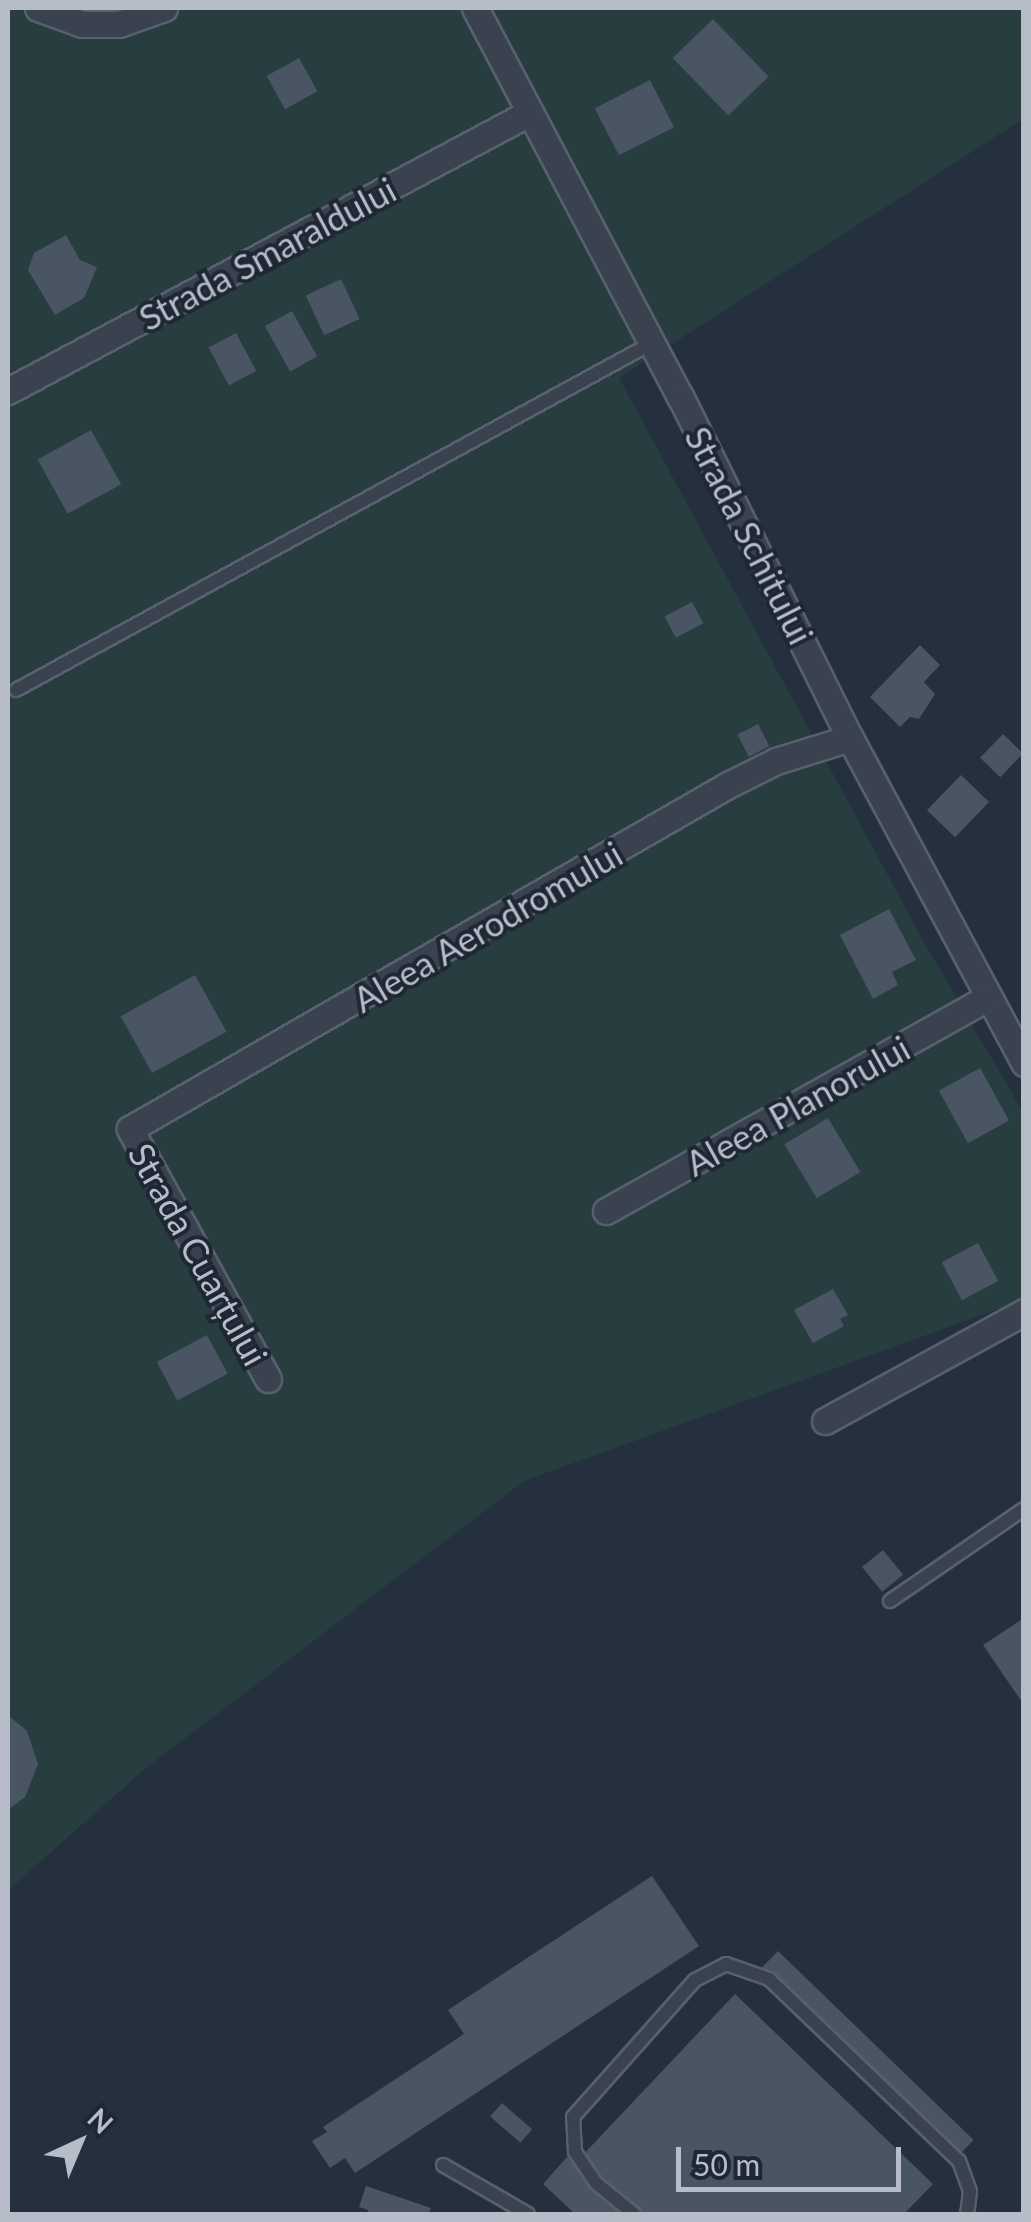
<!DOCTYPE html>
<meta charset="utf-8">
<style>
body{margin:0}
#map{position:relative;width:1031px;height:2222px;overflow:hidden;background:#25303e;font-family:Lato,sans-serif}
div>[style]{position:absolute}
.green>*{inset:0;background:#273d3f}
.building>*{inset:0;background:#4a5564;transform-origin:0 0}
.roads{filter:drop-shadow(2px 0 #57606c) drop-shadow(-2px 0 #57606c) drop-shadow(0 2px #57606c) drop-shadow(0 -2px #57606c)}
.service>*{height:12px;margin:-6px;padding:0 6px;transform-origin:6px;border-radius:6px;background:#39424e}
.minor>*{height:25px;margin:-12.5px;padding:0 12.5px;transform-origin:12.5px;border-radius:12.5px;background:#39424e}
span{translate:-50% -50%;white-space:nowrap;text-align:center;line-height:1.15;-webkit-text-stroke:8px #1e2733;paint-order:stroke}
.street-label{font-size:35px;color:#b6bdc9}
.frame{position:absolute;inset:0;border:10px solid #b6bdc9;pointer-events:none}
.north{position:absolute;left:30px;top:2092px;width:100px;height:100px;-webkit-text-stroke:8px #1e2733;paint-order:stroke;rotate:44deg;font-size:28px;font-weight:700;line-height:40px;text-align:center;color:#b6bdc9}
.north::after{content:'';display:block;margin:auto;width:35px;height:45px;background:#b6bdc9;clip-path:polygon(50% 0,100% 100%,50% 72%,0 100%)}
.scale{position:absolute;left:676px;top:2147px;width:225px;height:45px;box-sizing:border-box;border:5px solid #b6bdc9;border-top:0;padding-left:12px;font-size:30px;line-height:35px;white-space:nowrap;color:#b6bdc9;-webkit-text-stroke:8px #1e2733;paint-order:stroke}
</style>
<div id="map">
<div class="green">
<i style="clip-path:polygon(8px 8px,1023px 8px,1023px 119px,619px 378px,925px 944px,1023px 1112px,1023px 1300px,524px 1481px,146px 1768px,8px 1890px)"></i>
</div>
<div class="building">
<i style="left:713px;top:19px;width:80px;height:56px;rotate:46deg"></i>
<i style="left:299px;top:58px;width:38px;height:37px;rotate:61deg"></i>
<i style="left:650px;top:80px;width:53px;height:62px;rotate:63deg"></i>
<i style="clip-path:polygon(66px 235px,80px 260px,97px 267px,84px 298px,55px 315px,28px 270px,34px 253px)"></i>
<i style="left:341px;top:279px;width:44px;height:39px;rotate:65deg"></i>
<i style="left:292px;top:311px;width:52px;height:31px;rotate:61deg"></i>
<i style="left:236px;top:333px;width:43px;height:31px;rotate:62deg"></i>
<i style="left:91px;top:430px;width:62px;height:61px;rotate:61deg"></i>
<i style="left:692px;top:602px;width:24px;height:31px;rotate:62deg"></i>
<i style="clip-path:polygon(920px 645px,940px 665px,924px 682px,935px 694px,919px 719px,910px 717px,900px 727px,870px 697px)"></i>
<i style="left:758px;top:724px;width:25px;height:23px;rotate:63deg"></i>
<i style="left:1003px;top:734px;width:28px;height:33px;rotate:44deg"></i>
<i style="left:961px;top:775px;width:39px;height:49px;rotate:44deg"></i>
<i style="clip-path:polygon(889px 909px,916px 960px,892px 972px,898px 985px,873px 999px,840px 935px)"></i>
<i style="left:195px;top:975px;width:65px;height:85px;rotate:61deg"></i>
<i style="left:980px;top:1068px;width:60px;height:47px;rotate:61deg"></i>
<i style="left:828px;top:1118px;width:63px;height:51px;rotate:59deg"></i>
<i style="left:978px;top:1243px;width:43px;height:41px;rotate:62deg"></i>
<i style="clip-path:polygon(833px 1289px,848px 1315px,840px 1319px,844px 1326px,813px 1343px,794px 1310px)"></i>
<i style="left:207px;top:1335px;width:44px;height:57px;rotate:62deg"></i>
<i style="left:883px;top:1550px;width:32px;height:27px;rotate:51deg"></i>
<i style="clip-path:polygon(1024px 1618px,1024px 1705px,983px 1645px)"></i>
<i style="clip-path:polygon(8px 1715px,27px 1731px,38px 1764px,25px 1797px,8px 1810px)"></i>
<i style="clip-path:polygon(652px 1876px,699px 1946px,355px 2173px,345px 2158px,330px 2168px,312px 2141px,327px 2132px,323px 2127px,464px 2034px,448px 2010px)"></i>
<i style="left:778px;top:1951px;width:272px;height:33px;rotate:44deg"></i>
<i style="clip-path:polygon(735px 1994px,933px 2184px,904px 2214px,639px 2214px,580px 2158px)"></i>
<i style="left:502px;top:2103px;width:40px;height:18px;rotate:41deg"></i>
<i style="clip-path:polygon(567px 2157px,628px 2214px,575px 2214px,543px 2184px)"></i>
<i style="clip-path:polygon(366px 2186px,431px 2208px,428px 2214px,367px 2214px,368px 2210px,359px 2207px)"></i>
</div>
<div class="roads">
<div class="service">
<i style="left:16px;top:690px;width:725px;rotate:-28.62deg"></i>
<i style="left:890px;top:1601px;width:163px;rotate:-34.5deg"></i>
<i style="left:443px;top:2165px;width:98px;rotate:30deg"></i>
<i style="left:634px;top:2214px;width:49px;rotate:-140.8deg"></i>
<i style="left:596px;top:2183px;width:37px;rotate:-124deg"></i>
<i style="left:575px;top:2152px;width:35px;rotate:-93deg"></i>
<i style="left:573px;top:2117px;width:183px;rotate:-48.3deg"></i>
<i style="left:695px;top:1980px;width:35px;rotate:-27deg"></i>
<i style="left:726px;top:1964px;width:46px;rotate:19.2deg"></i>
<i style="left:769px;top:1979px;width:263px;rotate:43.8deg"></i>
<i style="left:959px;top:2161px;width:32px;rotate:70deg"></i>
<i style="left:970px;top:2191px;width:23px;rotate:97deg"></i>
</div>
<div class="minor">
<i style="left:38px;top:8px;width:47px;rotate:20deg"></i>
<i style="left:82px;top:24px;width:37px"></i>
<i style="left:119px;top:24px;width:48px;rotate:-19.6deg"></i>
<i style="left:475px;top:8px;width:441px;rotate:62.2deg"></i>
<i style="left:681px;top:398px;width:380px;rotate:63.6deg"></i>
<i style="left:850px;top:738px;width:369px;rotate:61.8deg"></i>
<i style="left:8px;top:391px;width:588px;rotate:-28.09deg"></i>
<i style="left:606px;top:1211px;width:436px;rotate:-29.2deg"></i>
<i style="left:268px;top:1379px;width:286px;rotate:-118.9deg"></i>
<i style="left:130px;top:1129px;width:690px;rotate:-29.91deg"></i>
<i style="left:728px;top:785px;width:54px;rotate:-26.6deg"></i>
<i style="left:776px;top:761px;width:77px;rotate:-17.3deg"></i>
<i style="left:825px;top:1421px;width:227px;rotate:-28.7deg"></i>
</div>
</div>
<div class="street-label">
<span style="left:267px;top:253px;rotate:-28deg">Strada Smaraldului</span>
<span style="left:750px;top:535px;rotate:63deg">Strada Schitului</span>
<span style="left:487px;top:926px;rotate:-30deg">Aleea Aerodromului</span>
<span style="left:797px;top:1105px;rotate:-29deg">Aleea Planorului</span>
<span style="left:199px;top:1254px;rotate:61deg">Strada Cuarțului</span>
</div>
<div class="frame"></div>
<div class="north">N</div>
<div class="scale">50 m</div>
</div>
